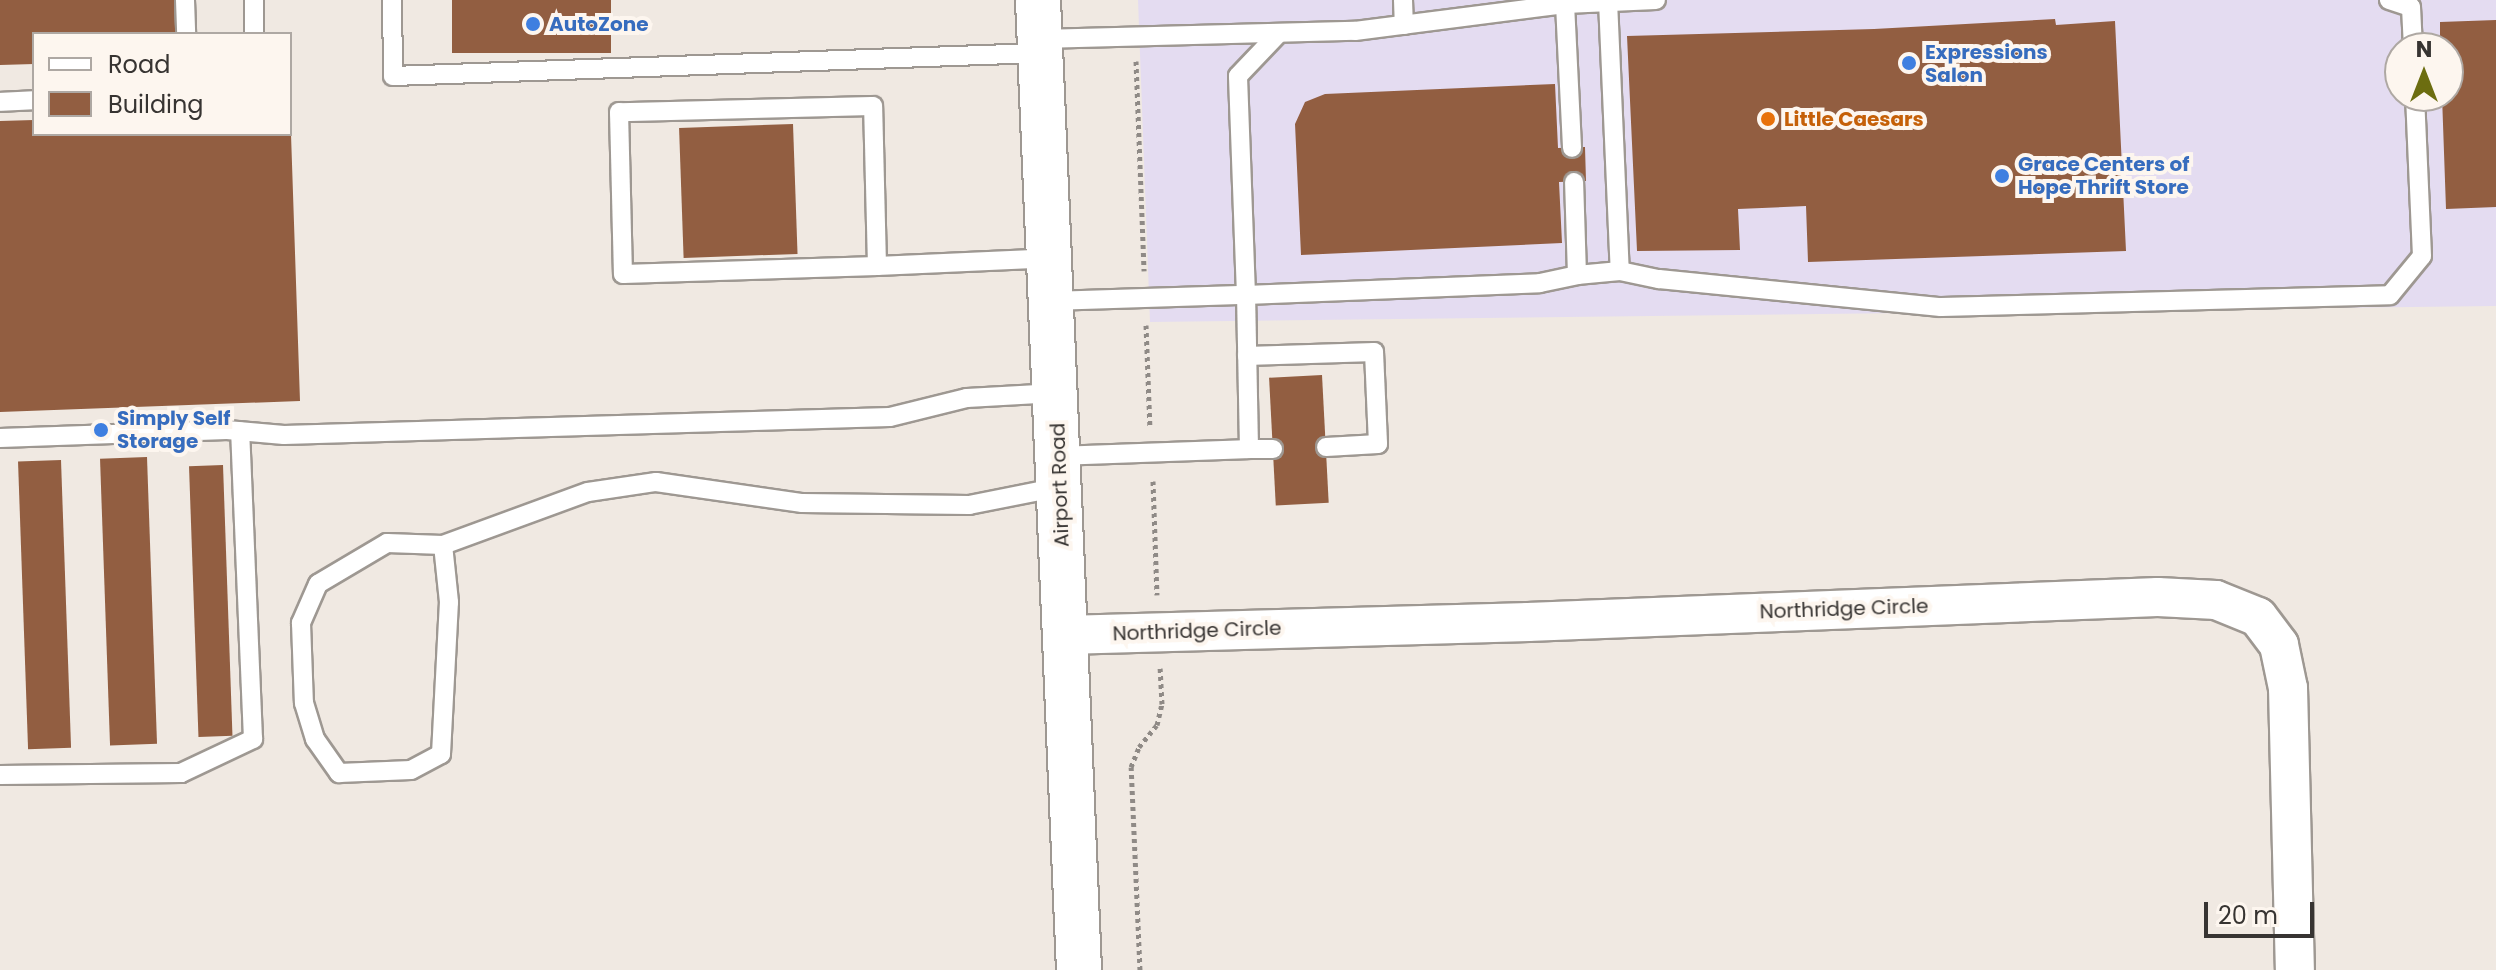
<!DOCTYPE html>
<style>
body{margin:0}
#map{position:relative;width:2496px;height:970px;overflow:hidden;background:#f0e9e2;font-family:Poppins,sans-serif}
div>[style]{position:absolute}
.commercial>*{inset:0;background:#e4dcf1}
.building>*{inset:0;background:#925e41;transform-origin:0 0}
.path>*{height:5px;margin-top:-2.5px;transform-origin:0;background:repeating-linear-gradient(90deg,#8f8a86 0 4px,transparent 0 8px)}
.roads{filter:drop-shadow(2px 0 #9e9892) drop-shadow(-2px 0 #9e9892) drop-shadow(0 2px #9e9892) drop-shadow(0 -2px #9e9892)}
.service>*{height:18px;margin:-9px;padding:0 9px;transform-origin:9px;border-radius:9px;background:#fff}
.minor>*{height:38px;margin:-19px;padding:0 19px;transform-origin:19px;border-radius:19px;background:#fff}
.tertiary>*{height:44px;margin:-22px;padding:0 22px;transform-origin:22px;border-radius:22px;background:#fff}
.dots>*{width:22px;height:22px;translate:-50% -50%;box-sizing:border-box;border:4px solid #fdf6ef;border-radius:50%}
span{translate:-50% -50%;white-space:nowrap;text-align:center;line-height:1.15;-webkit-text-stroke:8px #fdf6ef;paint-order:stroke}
.shop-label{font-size:20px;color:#366cbe;font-weight:700}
.left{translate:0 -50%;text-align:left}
.food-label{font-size:20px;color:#c56008;font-weight:700}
.street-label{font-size:20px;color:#373432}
.legend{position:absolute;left:32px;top:32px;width:260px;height:104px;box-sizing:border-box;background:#fdf6ef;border:2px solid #aea8a3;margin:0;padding:10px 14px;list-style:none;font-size:24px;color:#373432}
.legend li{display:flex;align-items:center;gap:16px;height:40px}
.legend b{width:40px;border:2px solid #aea8a3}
.north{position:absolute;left:2384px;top:32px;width:80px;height:80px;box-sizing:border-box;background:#fdf6ef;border:2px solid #aea8a3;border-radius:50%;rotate:0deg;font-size:22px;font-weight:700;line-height:32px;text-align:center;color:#373432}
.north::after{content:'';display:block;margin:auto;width:28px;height:36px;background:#6c6d10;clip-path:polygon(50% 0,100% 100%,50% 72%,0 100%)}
.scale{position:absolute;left:2204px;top:902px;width:110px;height:36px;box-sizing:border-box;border:4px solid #373432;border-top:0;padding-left:10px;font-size:24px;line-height:28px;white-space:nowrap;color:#373432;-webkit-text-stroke:6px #fdf6ef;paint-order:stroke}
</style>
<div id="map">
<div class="commercial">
<i style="clip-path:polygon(evenodd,1138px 0,2496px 0,2496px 306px,1150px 322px,1138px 0,2400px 48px,2448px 48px,2448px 96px,2400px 96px,2400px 48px)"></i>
</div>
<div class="building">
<i style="clip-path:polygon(0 0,175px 0,176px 34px,34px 34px,34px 64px,0 65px)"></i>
<i style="left:452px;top:0;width:159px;height:53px"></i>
<i style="clip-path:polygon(2055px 19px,2056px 25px,2115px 21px,2126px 251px,1808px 262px,1806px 206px,1738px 209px,1740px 250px,1637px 251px,1627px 36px,1874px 29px)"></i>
<i style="clip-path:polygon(2496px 20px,2496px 207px,2446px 209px,2442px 96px,2448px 96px,2448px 48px,2440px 48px,2440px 22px)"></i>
<i style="clip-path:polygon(1555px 84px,1558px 148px,1585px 147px,1586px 181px,1559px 182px,1562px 243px,1301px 255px,1295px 124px,1305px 102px,1325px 94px)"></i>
<i style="clip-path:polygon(34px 120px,34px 134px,291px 134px,300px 401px,0 412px,0 121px)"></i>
<i style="left:793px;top:124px;width:130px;height:114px;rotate:88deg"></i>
<i style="left:1322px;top:375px;width:128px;height:53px;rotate:87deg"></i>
<i style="left:147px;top:457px;width:287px;height:47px;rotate:88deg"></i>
<i style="left:61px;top:460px;width:288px;height:43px;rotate:88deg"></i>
<i style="left:223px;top:465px;width:271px;height:34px;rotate:88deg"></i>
</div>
<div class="path">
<i style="left:1136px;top:61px;width:210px;rotate:87.8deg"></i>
<i style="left:1146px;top:325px;width:102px;rotate:87.8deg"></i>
<i style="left:1153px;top:481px;width:114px;rotate:88deg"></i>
<i style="left:1140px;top:970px;width:203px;rotate:-92.5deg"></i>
<i style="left:1131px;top:767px;width:22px;rotate:-68deg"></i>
<i style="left:1139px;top:747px;width:28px;rotate:-51deg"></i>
<i style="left:1157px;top:725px;width:22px;rotate:-77deg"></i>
<i style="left:1162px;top:704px;width:36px;rotate:-93deg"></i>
</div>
<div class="roads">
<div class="service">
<i style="left:185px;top:0;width:34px;rotate:88deg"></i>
<i style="left:254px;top:0;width:34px;rotate:90deg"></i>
<i style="left:392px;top:0;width:76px;rotate:89.2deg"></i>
<i style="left:393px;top:76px;width:647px;rotate:-2.04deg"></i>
<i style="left:1403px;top:0;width:25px;rotate:88deg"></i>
<i style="left:2389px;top:0;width:23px;rotate:18deg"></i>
<i style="left:2411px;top:7px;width:41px;rotate:87.2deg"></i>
<i style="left:1608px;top:1px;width:270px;rotate:87.5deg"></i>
<i style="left:1620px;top:271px;width:40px;rotate:12deg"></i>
<i style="left:1659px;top:279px;width:283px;rotate:5.7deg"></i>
<i style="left:1941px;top:307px;width:449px;rotate:-1.5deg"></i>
<i style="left:2390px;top:295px;width:50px;rotate:-50.6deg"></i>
<i style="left:2422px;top:256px;width:160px;rotate:-92.5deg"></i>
<i style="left:1565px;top:4px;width:144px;rotate:87.2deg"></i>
<i style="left:1040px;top:39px;width:315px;rotate:-1.5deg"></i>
<i style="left:1355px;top:31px;width:212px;rotate:-7.3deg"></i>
<i style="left:1565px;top:4px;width:91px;rotate:-2.5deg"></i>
<i style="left:0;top:102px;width:34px;rotate:-3deg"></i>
<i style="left:877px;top:266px;width:160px;rotate:-91.4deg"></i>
<i style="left:873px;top:106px;width:254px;rotate:178.6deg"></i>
<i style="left:619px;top:112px;width:162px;rotate:88.6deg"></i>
<i style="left:623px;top:274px;width:254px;rotate:-1.8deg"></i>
<i style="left:877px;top:266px;width:173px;rotate:-2.6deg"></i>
<i style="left:1577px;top:275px;width:43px;rotate:-5.3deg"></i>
<i style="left:1051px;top:301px;width:195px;rotate:-1.8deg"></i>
<i style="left:1246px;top:295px;width:219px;rotate:-92.1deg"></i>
<i style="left:1238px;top:76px;width:58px;rotate:-46.4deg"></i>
<i style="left:1247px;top:356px;width:127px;rotate:-1.8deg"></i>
<i style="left:1374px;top:352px;width:92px;rotate:87.5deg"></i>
<i style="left:1378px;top:444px;width:52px;rotate:176.7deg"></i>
<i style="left:0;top:438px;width:227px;rotate:-2deg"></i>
<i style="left:227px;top:430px;width:57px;rotate:5deg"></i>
<i style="left:284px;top:435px;width:606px;rotate:-1.7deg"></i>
<i style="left:890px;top:417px;width:79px;rotate:-13.9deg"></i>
<i style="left:967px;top:398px;width:89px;rotate:-3.2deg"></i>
<i style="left:1249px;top:449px;width:24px"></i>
<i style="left:1059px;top:456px;width:190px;rotate:-2.1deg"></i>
<i style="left:1249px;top:449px;width:154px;rotate:-91.1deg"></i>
<i style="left:1246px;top:295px;width:294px;rotate:-2.3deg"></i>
<i style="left:1540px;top:283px;width:38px;rotate:-12deg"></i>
<i style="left:1577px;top:275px;width:93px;rotate:-91.8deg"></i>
<i style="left:443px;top:545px;width:56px;rotate:-178deg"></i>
<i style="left:387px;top:543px;width:80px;rotate:149.3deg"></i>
<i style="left:318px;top:584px;width:43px;rotate:113.6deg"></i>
<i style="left:301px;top:623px;width:80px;rotate:87.9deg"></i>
<i style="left:304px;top:703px;width:38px;rotate:73deg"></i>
<i style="left:315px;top:739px;width:42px;rotate:54.8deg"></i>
<i style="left:339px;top:773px;width:72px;rotate:-2.4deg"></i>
<i style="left:411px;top:770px;width:34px;rotate:-28deg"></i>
<i style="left:441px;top:754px;width:152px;rotate:-87deg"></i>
<i style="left:449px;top:602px;width:57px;rotate:-96deg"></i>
<i style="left:443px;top:545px;width:154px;rotate:-20.1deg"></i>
<i style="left:588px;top:492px;width:69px;rotate:-8.4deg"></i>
<i style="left:656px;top:482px;width:148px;rotate:8.2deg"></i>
<i style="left:802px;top:503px;width:167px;rotate:0.7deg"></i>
<i style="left:969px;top:505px;width:93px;rotate:-11.2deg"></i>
<i style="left:0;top:775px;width:181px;rotate:-0.6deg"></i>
<i style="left:181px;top:773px;width:80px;rotate:-25.3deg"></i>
<i style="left:253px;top:739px;width:308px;rotate:-92.4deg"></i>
</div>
<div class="minor">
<i style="left:1066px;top:635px;width:462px;rotate:-1.6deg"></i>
<i style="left:1528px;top:622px;width:630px;rotate:-2.27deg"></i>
<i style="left:2158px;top:597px;width:58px;rotate:3deg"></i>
<i style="left:2216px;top:600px;width:45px;rotate:22deg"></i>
<i style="left:2258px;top:617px;width:35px;rotate:53deg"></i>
<i style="left:2279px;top:645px;width:44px;rotate:78.2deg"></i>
<i style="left:2288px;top:688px;width:282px;rotate:88.6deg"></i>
</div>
<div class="tertiary">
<i style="left:1038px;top:0;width:971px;rotate:87.58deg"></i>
</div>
</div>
<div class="dots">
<i style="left:533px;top:24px;background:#3f7fe0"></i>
<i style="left:1909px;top:63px;background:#3f7fe0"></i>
<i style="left:1768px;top:119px;background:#e8710a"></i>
<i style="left:2002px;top:176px;background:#3f7fe0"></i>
<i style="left:101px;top:430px;background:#3f7fe0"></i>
</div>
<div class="shop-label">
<span class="left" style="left:549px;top:24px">AutoZone</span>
<span class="left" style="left:1925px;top:64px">Expressions<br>Salon</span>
<span class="left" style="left:2018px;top:176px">Grace Centers of<br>Hope Thrift Store</span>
<span class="left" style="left:117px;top:430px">Simply Self<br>Storage</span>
</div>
<div class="food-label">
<span class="left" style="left:1784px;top:119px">Little Caesars</span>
</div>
<div class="street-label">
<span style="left:1060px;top:485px;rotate:-92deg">Airport Road</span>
<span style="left:1844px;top:609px;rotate:-2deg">Northridge Circle</span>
<span style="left:1197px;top:631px;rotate:-2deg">Northridge Circle</span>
</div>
<ul class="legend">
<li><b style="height:10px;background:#fff"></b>Road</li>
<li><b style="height:22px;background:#925e41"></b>Building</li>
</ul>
<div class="north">N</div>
<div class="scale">20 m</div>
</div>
